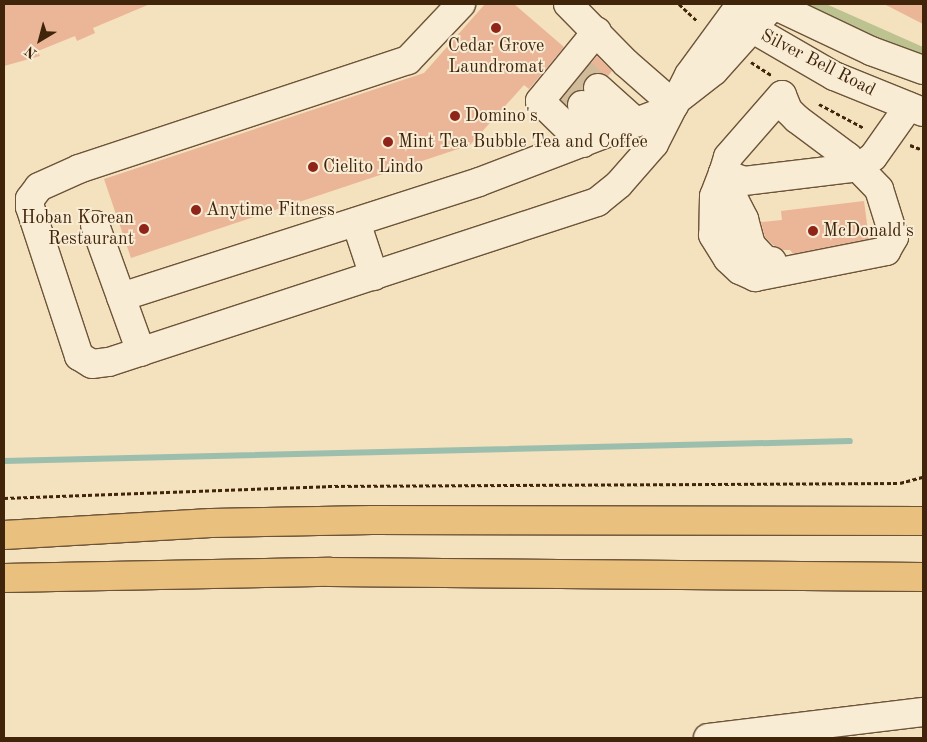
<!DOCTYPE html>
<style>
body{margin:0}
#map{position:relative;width:927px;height:742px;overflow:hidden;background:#f4e1be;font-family:"Old Standard TT",serif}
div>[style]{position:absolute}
.green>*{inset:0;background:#bcc290}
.stream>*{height:6px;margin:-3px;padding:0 3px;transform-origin:3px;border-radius:3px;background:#9cbead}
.building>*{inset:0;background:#ebb597}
.minor-tunnel>*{height:28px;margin-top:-14px;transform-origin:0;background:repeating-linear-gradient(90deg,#d0bb9a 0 28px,transparent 0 42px)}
.path>*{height:3px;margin-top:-1.5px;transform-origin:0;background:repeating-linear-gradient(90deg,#40250b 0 4px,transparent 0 6.5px)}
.roads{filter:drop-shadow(1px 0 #6d5438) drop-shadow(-1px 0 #6d5438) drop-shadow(0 1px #6d5438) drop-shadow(0 -1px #6d5438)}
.minor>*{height:28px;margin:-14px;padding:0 14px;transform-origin:14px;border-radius:14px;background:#f8ecd5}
.highway>*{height:28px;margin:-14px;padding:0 14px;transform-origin:14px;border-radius:14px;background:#eac07f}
.dots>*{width:14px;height:14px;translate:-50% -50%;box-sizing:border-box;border:2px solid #f8ecd5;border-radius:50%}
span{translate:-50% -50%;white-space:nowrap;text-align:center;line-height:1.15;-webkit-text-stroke:4px #f8ecd5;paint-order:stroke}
.poi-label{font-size:18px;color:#40250b}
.left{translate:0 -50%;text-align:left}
.right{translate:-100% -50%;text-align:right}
.street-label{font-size:18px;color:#40250b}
.frame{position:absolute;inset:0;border:5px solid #40250b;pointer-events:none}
.north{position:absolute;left:15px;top:15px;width:50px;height:50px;-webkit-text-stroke:4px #f8ecd5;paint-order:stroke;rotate:217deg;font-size:14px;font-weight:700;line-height:20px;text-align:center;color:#40250b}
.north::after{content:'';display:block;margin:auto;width:18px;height:22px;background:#40250b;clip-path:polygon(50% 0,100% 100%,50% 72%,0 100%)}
</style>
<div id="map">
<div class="green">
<i style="clip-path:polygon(805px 4px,826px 4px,923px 47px,923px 57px,855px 29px)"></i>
</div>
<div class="stream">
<i style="left:4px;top:461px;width:846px;rotate:-1.35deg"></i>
</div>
<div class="building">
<i style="clip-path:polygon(4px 4px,150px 4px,93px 28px,95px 33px,77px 41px,75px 36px,38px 51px,40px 56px,4px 66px)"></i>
<i style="clip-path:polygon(485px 4px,514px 4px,564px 47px,529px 89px,524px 85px,470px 145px,131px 258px,104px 179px,424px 73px)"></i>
<i style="clip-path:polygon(884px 4px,923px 4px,923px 24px)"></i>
<i style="clip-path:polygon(597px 56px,612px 71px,608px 76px,601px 73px,587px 77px,583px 90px,571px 94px,567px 105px,561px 100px)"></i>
<i style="clip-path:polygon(864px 201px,869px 239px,793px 254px,790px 250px,783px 250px,773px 245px,765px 237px,761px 222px,782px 220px,781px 211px)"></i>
</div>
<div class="minor-tunnel">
<i style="left:578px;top:69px;width:28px;rotate:44deg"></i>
<i style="left:562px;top:86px;width:28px;rotate:44deg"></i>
</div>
<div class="path">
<i style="left:679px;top:4px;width:26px;rotate:43deg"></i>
<i style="left:751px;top:62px;width:24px;rotate:33deg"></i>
<i style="left:819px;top:104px;width:51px;rotate:28.1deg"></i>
<i style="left:910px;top:145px;width:14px;rotate:21deg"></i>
<i style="left:4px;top:498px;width:324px;rotate:-2.1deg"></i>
<i style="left:328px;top:486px;width:572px;rotate:-0.3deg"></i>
<i style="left:900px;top:483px;width:24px;rotate:-15deg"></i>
</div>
<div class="roads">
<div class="minor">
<i style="left:461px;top:4px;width:77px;rotate:133.4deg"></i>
<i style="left:408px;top:60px;width:347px;rotate:161.7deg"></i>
<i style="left:79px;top:169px;width:44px;rotate:155.8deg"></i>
<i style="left:39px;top:187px;width:15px;rotate:127deg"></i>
<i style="left:30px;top:199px;width:8px;rotate:90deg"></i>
<i style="left:30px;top:207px;width:157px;rotate:71.8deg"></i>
<i style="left:79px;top:356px;width:15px;rotate:32deg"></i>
<i style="left:92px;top:364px;width:17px;rotate:-7deg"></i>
<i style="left:109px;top:362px;width:514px;rotate:-18.15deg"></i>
<i style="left:597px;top:202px;width:28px;rotate:-39deg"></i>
<i style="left:619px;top:184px;width:53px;rotate:-48.8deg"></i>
<i style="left:654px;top:144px;width:77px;rotate:-63.1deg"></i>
<i style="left:689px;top:75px;width:88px;rotate:-53.8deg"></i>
<i style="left:568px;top:4px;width:83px;rotate:45.5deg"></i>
<i style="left:626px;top:63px;width:64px;rotate:41.2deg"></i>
<i style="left:772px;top:4px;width:110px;rotate:25.4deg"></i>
<i style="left:871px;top:51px;width:55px;rotate:20.1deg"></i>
<i style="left:739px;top:21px;width:110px;rotate:30.1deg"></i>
<i style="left:834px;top:76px;width:96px;rotate:22deg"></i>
<i style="left:598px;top:88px;width:52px;rotate:41.9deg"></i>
<i style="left:582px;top:105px;width:40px;rotate:42deg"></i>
<i style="left:583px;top:143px;width:60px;rotate:-135.7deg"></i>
<i style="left:540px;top:101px;width:90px;rotate:-50.8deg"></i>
<i style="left:723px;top:173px;width:25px;rotate:111deg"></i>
<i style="left:714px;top:196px;width:39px;rotate:91deg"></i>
<i style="left:713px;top:235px;width:28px;rotate:58deg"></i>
<i style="left:728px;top:259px;width:16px;rotate:43deg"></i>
<i style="left:740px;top:270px;width:17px;rotate:25deg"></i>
<i style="left:755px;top:277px;width:134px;rotate:-11.2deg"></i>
<i style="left:886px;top:251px;width:16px;rotate:-60deg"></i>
<i style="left:894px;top:237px;width:50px;rotate:-107.4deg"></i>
<i style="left:879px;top:189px;width:45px;rotate:-134.1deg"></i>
<i style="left:848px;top:157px;width:64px;rotate:-143.3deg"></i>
<i style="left:797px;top:119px;width:13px;rotate:-135deg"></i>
<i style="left:788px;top:110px;width:16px;rotate:-112deg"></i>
<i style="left:782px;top:95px;width:82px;rotate:131.1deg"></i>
<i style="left:728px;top:157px;width:17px;rotate:107deg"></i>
<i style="left:723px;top:173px;width:41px;rotate:90deg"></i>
<i style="left:723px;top:214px;width:20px;rotate:79deg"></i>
<i style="left:727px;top:234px;width:35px;rotate:45deg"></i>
<i style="left:752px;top:259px;width:20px;rotate:6deg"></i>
<i style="left:723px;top:173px;width:22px;rotate:21deg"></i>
<i style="left:744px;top:181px;width:116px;rotate:-6.9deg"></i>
<i style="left:859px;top:167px;width:17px;rotate:-36deg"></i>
<i style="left:873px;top:157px;width:62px;rotate:-54.8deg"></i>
<i style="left:725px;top:182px;width:42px;rotate:62.8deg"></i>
<i style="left:744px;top:219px;width:27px;rotate:75deg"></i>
<i style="left:751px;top:245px;width:21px;rotate:47deg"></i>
<i style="left:356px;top:222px;width:57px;rotate:71.6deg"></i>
<i style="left:95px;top:225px;width:135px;rotate:70.1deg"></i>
<i style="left:121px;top:297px;width:376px;rotate:-17.8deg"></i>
<i style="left:479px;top:182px;width:194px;rotate:-20.9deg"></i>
<i style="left:660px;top:113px;width:68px;rotate:-37.9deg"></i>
<i style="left:714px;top:71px;width:89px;rotate:-48.2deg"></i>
<i style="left:708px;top:738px;width:217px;rotate:-6.9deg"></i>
</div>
<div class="highway">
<i style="left:4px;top:535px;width:207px;rotate:-3.3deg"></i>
<i style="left:211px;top:523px;width:161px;rotate:-1.1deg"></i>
<i style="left:372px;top:520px;width:551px;rotate:0.1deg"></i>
<i style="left:4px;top:578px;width:326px;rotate:-1.1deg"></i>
<i style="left:330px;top:572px;width:593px;rotate:0.48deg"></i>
</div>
</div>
<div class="dots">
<i style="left:496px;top:28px;background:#8f2418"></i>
<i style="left:455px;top:116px;background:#8f2418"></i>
<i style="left:388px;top:142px;background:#8f2418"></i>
<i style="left:313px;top:167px;background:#8f2418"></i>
<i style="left:196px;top:210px;background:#8f2418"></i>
<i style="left:144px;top:229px;background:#8f2418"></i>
<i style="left:813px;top:231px;background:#8f2418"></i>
</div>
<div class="poi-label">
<span style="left:496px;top:57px">Cedar Grove<br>Laundromat</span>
<span class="left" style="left:465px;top:116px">Domino's</span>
<span class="left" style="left:398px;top:142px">Mint Tea Bubble Tea and Coffee</span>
<span class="left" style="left:323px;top:167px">Cielito Lindo</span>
<span class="left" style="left:206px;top:210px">Anytime Fitness</span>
<span class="right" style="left:134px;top:229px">Hoban Korean<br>Restaurant</span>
<span class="left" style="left:823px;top:231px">McDonald's</span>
</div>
<div class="street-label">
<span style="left:818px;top:63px;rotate:27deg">Silver Bell Road</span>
</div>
<div class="frame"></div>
<div class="north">N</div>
</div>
